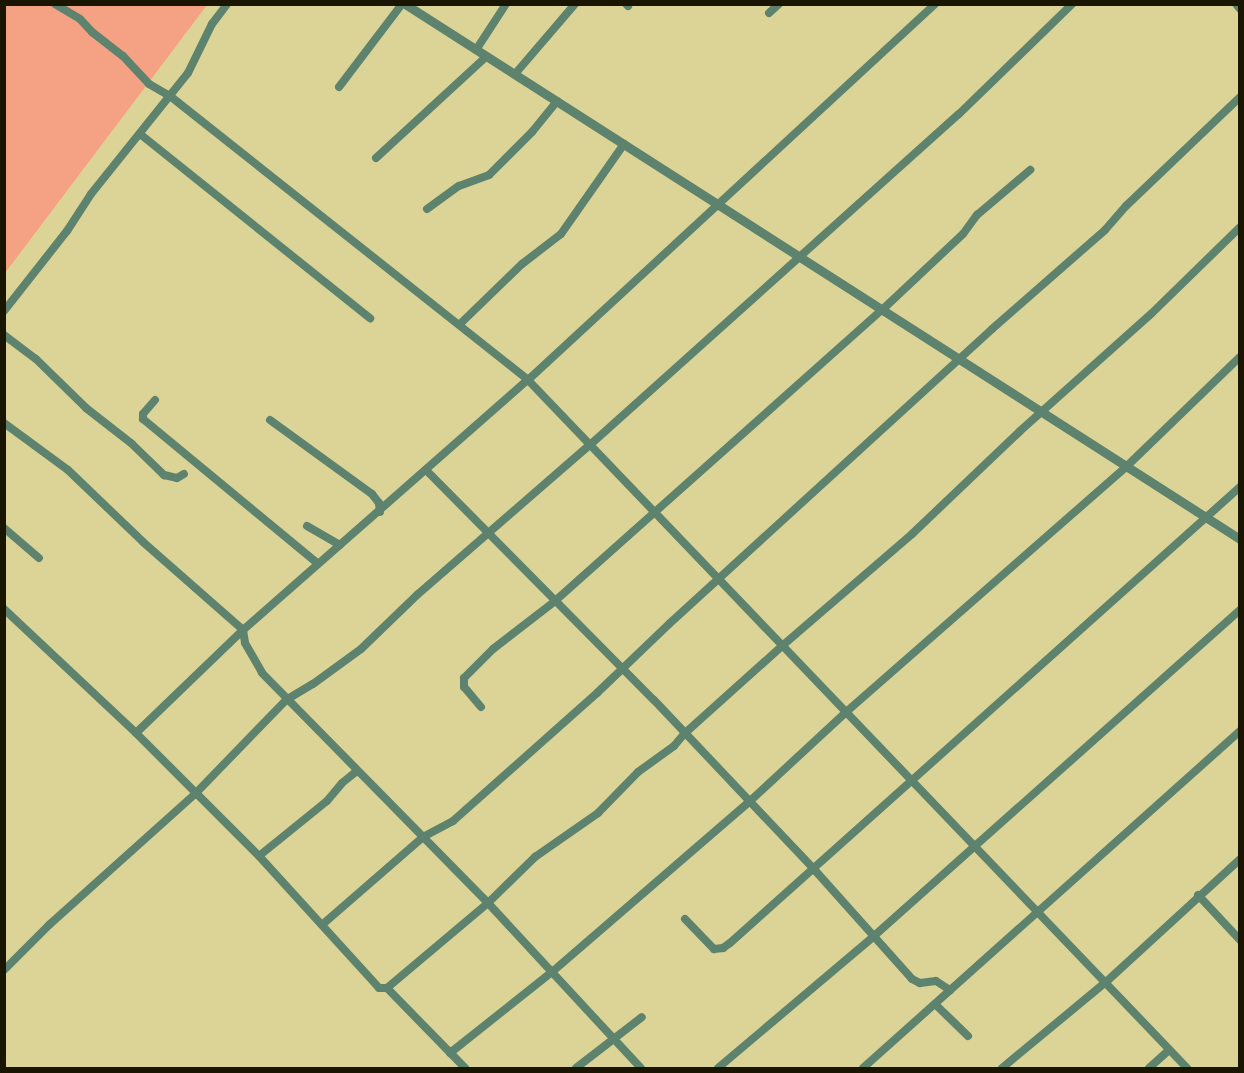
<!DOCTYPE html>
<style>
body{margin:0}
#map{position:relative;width:1244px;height:1073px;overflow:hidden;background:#dcd396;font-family:"DejaVu Sans",sans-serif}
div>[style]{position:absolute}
.green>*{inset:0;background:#f5a183}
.minor>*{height:8px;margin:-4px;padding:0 4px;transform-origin:4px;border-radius:4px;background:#5d836e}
.tertiary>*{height:9px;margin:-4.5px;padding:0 4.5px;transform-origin:4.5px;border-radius:4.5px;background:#5d836e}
span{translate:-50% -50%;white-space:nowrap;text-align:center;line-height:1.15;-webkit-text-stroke:5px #f7f3d5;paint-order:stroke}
.frame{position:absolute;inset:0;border:6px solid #191500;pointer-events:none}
</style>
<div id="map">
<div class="green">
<i style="clip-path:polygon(5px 5px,207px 5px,5px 273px)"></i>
</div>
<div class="minor">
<i style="left:55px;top:4px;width:29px;rotate:31deg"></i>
<i style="left:80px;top:19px;width:18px;rotate:47deg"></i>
<i style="left:92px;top:32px;width:39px;rotate:38deg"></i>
<i style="left:123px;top:56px;width:38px;rotate:47deg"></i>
<i style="left:149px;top:84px;width:24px;rotate:30deg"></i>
<i style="left:170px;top:96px;width:457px;rotate:38.4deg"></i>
<i style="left:528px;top:380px;width:953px;rotate:46.23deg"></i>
<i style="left:626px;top:4px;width:3px;rotate:45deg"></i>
<i style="left:1236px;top:4px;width:6px;rotate:51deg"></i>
<i style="left:769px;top:13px;width:13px;rotate:-42deg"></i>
<i style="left:476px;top:50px;width:55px;rotate:-56.9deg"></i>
<i style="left:515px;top:74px;width:92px;rotate:-49.4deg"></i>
<i style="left:339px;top:87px;width:104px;rotate:-52.8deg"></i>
<i style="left:140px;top:134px;width:295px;rotate:38.7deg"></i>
<i style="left:376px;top:158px;width:149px;rotate:-42.6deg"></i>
<i style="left:427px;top:209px;width:39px;rotate:-36deg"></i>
<i style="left:459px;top:186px;width:32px;rotate:-20deg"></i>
<i style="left:489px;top:175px;width:61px;rotate:-45deg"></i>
<i style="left:532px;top:132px;width:40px;rotate:-51deg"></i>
<i style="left:4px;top:311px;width:102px;rotate:-51.8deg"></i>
<i style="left:67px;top:231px;width:44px;rotate:-57deg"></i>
<i style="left:91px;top:194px;width:155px;rotate:-51.3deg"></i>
<i style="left:188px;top:73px;width:55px;rotate:-63.9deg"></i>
<i style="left:212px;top:24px;width:25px;rotate:-53deg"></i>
<i style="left:460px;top:324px;width:86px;rotate:-44.1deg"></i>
<i style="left:522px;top:264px;width:49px;rotate:-37.6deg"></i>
<i style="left:561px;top:234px;width:110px;rotate:-55deg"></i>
<i style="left:4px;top:335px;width:40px;rotate:37deg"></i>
<i style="left:36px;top:359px;width:70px;rotate:44.4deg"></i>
<i style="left:86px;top:408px;width:58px;rotate:38deg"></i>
<i style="left:132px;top:444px;width:45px;rotate:44.1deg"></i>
<i style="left:164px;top:475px;width:13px;rotate:13deg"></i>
<i style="left:177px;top:478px;width:8px;rotate:-30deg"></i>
<i style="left:155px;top:400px;width:18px;rotate:131deg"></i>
<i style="left:143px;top:414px;width:5px;rotate:90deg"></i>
<i style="left:143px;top:419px;width:227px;rotate:39.6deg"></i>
<i style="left:270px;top:420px;width:126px;rotate:36deg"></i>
<i style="left:372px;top:494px;width:11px;rotate:52deg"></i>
<i style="left:379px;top:503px;width:9px;rotate:84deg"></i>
<i style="left:4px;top:423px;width:79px;rotate:36.3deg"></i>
<i style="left:68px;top:470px;width:104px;rotate:43.8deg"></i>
<i style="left:143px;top:542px;width:133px;rotate:41.3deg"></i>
<i style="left:243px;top:630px;width:13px;rotate:81deg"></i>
<i style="left:245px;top:643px;width:34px;rotate:60deg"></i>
<i style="left:262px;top:673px;width:322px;rotate:45.5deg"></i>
<i style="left:488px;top:903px;width:225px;rotate:47.2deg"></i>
<i style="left:426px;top:470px;width:324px;rotate:45.3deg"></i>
<i style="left:654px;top:700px;width:230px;rotate:46.6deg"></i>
<i style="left:812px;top:867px;width:150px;rotate:48.2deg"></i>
<i style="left:912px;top:979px;width:9px;rotate:27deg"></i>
<i style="left:920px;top:983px;width:16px;rotate:-7deg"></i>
<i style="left:936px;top:981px;width:17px;rotate:33deg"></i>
<i style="left:307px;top:526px;width:38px;rotate:30deg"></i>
<i style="left:4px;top:528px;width:46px;rotate:40.6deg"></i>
<i style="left:4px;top:609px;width:181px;rotate:43.2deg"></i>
<i style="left:136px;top:733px;width:174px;rotate:45deg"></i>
<i style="left:259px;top:856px;width:178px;rotate:47.7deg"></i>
<i style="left:379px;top:988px;width:8px"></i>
<i style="left:387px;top:988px;width:132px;rotate:-40.1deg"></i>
<i style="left:488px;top:903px;width:66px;rotate:-44.4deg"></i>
<i style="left:535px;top:857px;width:77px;rotate:-34.9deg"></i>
<i style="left:598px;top:813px;width:57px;rotate:-45.7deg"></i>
<i style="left:638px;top:772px;width:44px;rotate:-35.8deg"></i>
<i style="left:674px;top:746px;width:16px;rotate:-50deg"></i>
<i style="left:684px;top:734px;width:132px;rotate:-41.9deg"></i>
<i style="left:782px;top:646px;width:172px;rotate:-40.7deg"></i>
<i style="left:912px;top:534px;width:149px;rotate:-43.6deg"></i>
<i style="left:1020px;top:431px;width:176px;rotate:-41.8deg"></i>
<i style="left:1151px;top:314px;width:124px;rotate:-44.3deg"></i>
<i style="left:481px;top:707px;width:26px;rotate:-130deg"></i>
<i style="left:464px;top:687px;width:9px;rotate:-90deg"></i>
<i style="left:464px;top:678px;width:41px;rotate:-45deg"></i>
<i style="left:493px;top:649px;width:78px;rotate:-37.7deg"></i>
<i style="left:555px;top:601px;width:438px;rotate:-41.7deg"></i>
<i style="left:882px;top:310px;width:111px;rotate:-43.2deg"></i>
<i style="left:963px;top:234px;width:24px;rotate:-54deg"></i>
<i style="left:977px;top:215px;width:70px;rotate:-40.3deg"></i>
<i style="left:136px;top:733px;width:149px;rotate:-43.9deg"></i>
<i style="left:243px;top:630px;width:379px;rotate:-41.3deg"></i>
<i style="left:528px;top:380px;width:554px;rotate:-42.73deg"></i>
<i style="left:259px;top:856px;width:87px;rotate:-39deg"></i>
<i style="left:327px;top:801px;width:23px;rotate:-50deg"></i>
<i style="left:342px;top:783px;width:19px;rotate:-39deg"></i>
<i style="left:1198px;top:895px;width:62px;rotate:47deg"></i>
<i style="left:685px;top:919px;width:42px;rotate:46deg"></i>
<i style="left:714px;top:949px;width:9px;rotate:-6deg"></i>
<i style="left:723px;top:948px;width:9px;rotate:-36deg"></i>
<i style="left:730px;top:943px;width:684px;rotate:-41.8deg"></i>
<i style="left:323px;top:924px;width:133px;rotate:-41deg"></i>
<i style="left:423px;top:837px;width:34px;rotate:-28deg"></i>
<i style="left:453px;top:821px;width:193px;rotate:-41.6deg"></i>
<i style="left:597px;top:693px;width:100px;rotate:-43.8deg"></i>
<i style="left:669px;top:624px;width:437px;rotate:-42.4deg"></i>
<i style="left:992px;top:329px;width:150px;rotate:-41.2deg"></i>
<i style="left:1105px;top:230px;width:32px;rotate:-49deg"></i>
<i style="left:1126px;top:206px;width:158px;rotate:-43.7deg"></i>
<i style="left:4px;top:970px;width:64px;rotate:-45deg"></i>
<i style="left:49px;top:925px;width:196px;rotate:-41.9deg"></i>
<i style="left:195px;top:794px;width:131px;rotate:-45.9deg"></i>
<i style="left:286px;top:700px;width:31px;rotate:-31deg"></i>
<i style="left:313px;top:684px;width:59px;rotate:-36.1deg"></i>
<i style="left:361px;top:649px;width:78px;rotate:-44deg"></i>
<i style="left:417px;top:595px;width:230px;rotate:-41deg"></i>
<i style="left:591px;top:444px;width:494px;rotate:-41.9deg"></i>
<i style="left:959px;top:114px;width:158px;rotate:-44.2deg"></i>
<i style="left:387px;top:988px;width:112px;rotate:45.7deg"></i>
<i style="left:935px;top:1004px;width:46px;rotate:44.1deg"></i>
<i style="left:450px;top:1053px;width:130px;rotate:-38.5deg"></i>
<i style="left:552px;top:972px;width:260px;rotate:-40.8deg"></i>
<i style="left:749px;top:802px;width:131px;rotate:-42.8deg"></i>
<i style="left:845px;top:713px;width:375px;rotate:-41.2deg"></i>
<i style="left:1127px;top:466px;width:157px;rotate:-44deg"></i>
<i style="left:576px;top:1068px;width:83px;rotate:-37.7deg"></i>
<i style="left:718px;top:1068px;width:204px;rotate:-40.2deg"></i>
<i style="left:874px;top:936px;width:490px;rotate:-41.7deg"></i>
<i style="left:863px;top:1068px;width:506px;rotate:-41.79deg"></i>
<i style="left:1002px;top:1068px;width:135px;rotate:-39.6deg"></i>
<i style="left:1106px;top:982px;width:182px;rotate:-42.5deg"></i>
<i style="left:1149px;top:1068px;width:27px;rotate:-42deg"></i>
</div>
<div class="tertiary">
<i style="left:405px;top:4px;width:992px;rotate:32.65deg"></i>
</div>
<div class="frame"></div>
</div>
